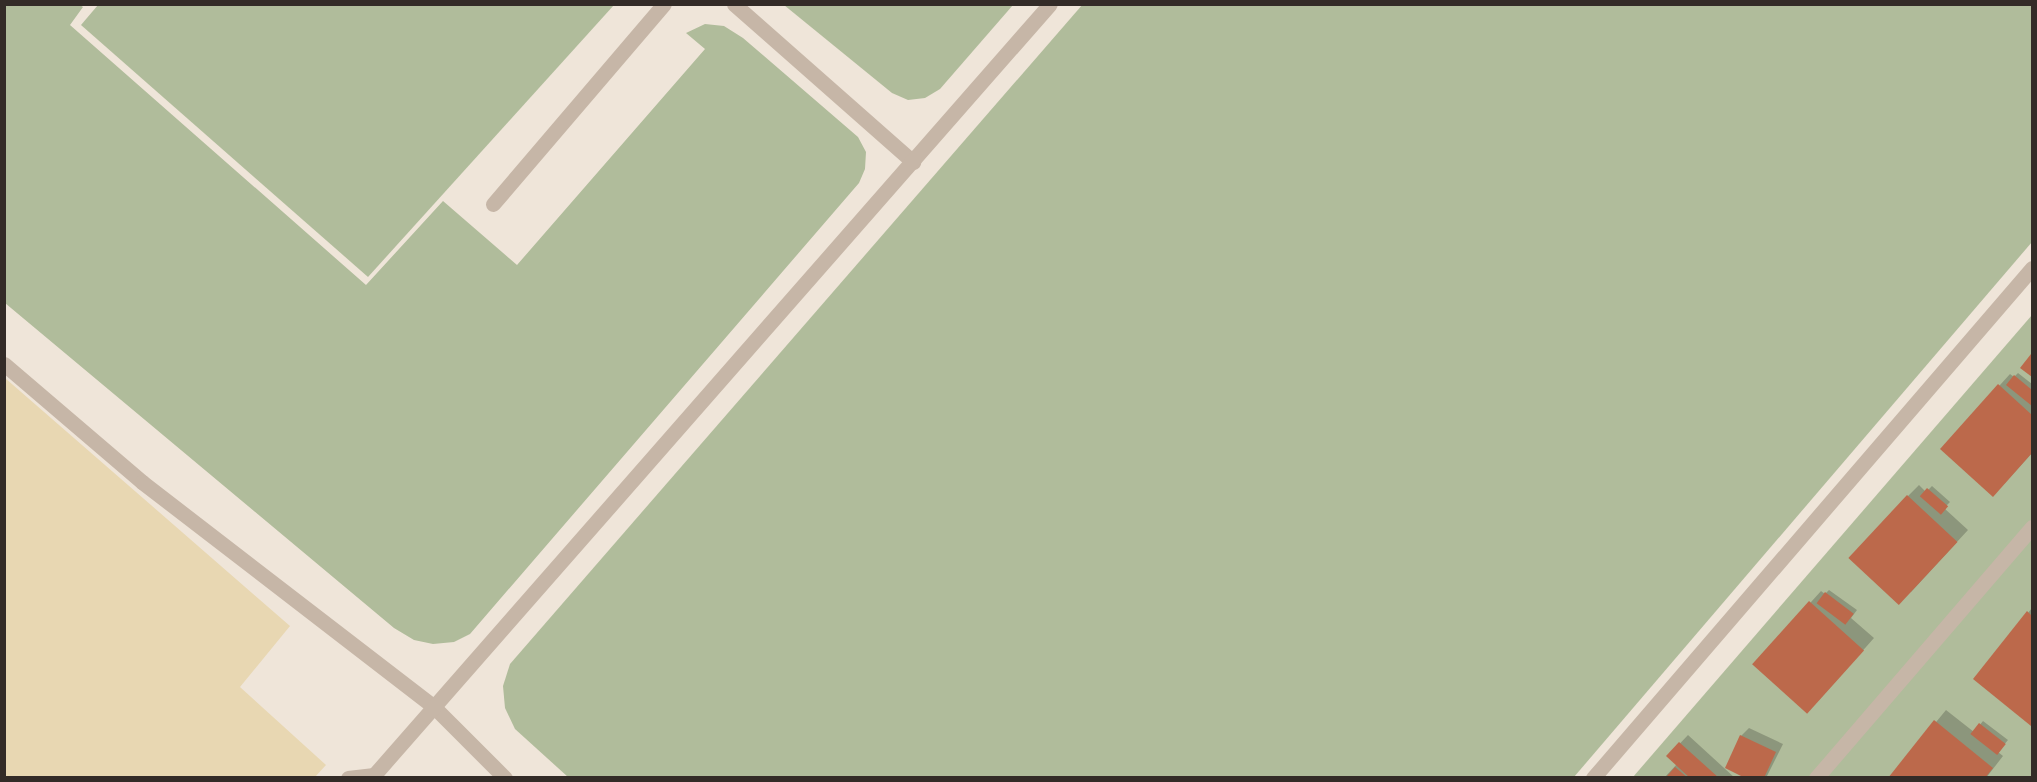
<!DOCTYPE html>
<style>
body{margin:0}
#map{position:relative;width:2037px;height:782px;overflow:hidden;background:#efe5d9;font-family:Cabin,sans-serif}
div>[style]{position:absolute}
.green>*{inset:0;background:#b0bc9b}
.sand>*{inset:0;background:#e8d7b2}
.shadow>*{inset:0;background:#0003}
.building>*{inset:0;background:#bc694b;transform-origin:0 0}
.minor>*{height:15px;margin:-7.5px;padding:0 7.5px;transform-origin:7.5px;border-radius:7.5px;background:#c6b6a7}
span{translate:-50% -50%;white-space:nowrap;text-align:center;line-height:1.15;-webkit-text-stroke:4.5px #f7efe5;paint-order:stroke}
.frame{position:absolute;inset:0;border:6px solid #332b27;pointer-events:none}
</style>
<div id="map">
<div class="green">
<i style="clip-path:polygon(1083px 4px,2032px 5px,2032px 242px,1574px 777px,568px 777px,515px 729px,505px 708px,503px 686px,510px 664px)"></i>
<i style="clip-path:polygon(4px 5px,80px 5px,83px 7px,70px 25px,366px 285px,443px 201px,517px 265px,705px 49px,686px 33px,705px 24px,724px 26px,743px 38px,858px 137px,866px 152px,865px 169px,859px 183px,470px 634px,454px 642px,433px 644px,414px 640px,394px 628px,5px 303px)"></i>
<i style="clip-path:polygon(98px 5px,614px 4px,614px 5px,368px 277px,81px 25px)"></i>
<i style="clip-path:polygon(784px 5px,1013px 5px,940px 89px,925px 98px,908px 100px,892px 93px)"></i>
<i style="clip-path:polygon(2032px 315px,2032px 777px,1633px 777px)"></i>
</div>
<div class="sand">
<i style="clip-path:polygon(5px 378px,290px 626px,240px 687px,326px 765px,315px 777px,5px 777px)"></i>
</div>
<div class="shadow">
<i style="clip-path:polygon(2018px 373px,2032px 384px,2032px 453px,2004px 484px,1942px 449px,2010px 374px,2014px 377px)"></i>
<i style="clip-path:polygon(1919px 485px,1926px 492px,1932px 486px,1950px 502px,1944px 508px,1968px 530px,1911px 592px,1908px 496px)"></i>
<i style="clip-path:polygon(1829px 590px,1857px 610px,1851px 618px,1874px 638px,1819px 700px,1755px 664px,1821px 591px,1825px 594px)"></i>
<i style="clip-path:polygon(2032px 608px,2032px 723px,2031px 724px,1975px 679px)"></i>
<i style="clip-path:polygon(1946px 710px,1974px 732px,1983px 721px,2008px 740px,1998px 752px,2003px 756px,1986px 778px,1890px 778px)"></i>
<i style="clip-path:polygon(1749px 728px,1783px 744px,1766px 778px,1748px 778px,1741px 736px)"></i>
<i style="clip-path:polygon(1688px 735px,1735px 778px,1664px 778px,1677px 764px,1668px 756px)"></i>
</div>
<div class="building">
<i style="clip-path:polygon(2031px 354px,2032px 355px,2032px 377px,2020px 368px)"></i>
<i style="clip-path:polygon(2014px 375px,2032px 390px,2032px 406px,2006px 385px)"></i>
<i style="clip-path:polygon(1998px 384px,2032px 415px,2032px 453px,1993px 497px,1940px 449px)"></i>
<i style="left:1927px;top:488px;width:28px;height:11px;rotate:41deg"></i>
<i style="left:1907px;top:495px;width:69px;height:86px;rotate:43deg"></i>
<i style="left:1825px;top:592px;width:36px;height:14px;rotate:37deg"></i>
<i style="left:1809px;top:601px;width:74px;height:85px;rotate:42deg"></i>
<i style="clip-path:polygon(2027px 611px,2032px 616px,2031px 726px,1973px 679px)"></i>
<i style="clip-path:polygon(1934px 720px,1993px 768px,1985px 778px,1888px 778px)"></i>
<i style="left:1979px;top:723px;width:34px;height:14px;rotate:38deg"></i>
<i style="clip-path:polygon(1740px 735px,1776px 752px,1764px 778px,1745px 778px,1725px 768px)"></i>
<i style="clip-path:polygon(1679px 742px,1719px 778px,1690px 778px,1666px 756px)"></i>
<i style="clip-path:polygon(1675px 767px,1688px 778px,1667px 776px)"></i>
</div>
<div class="minor">
<i style="left:734px;top:4px;width:239px;rotate:41.4deg"></i>
<i style="left:493px;top:204px;width:263px;rotate:-49.5deg"></i>
<i style="left:4px;top:364px;width:182px;rotate:40.5deg"></i>
<i style="left:142px;top:482px;width:370px;rotate:37.6deg"></i>
<i style="left:435px;top:708px;width:99px;rotate:45deg"></i>
<i style="left:374px;top:775px;width:1025px;rotate:-48.76deg"></i>
<i style="left:348px;top:778px;width:26px;rotate:-7deg"></i>
<i style="left:1593px;top:778px;width:673px;rotate:-49.28deg"></i>
<i style="left:1816px;top:778px;width:331px;rotate:-49.3deg"></i>
</div>
<div class="frame"></div>
</div>
